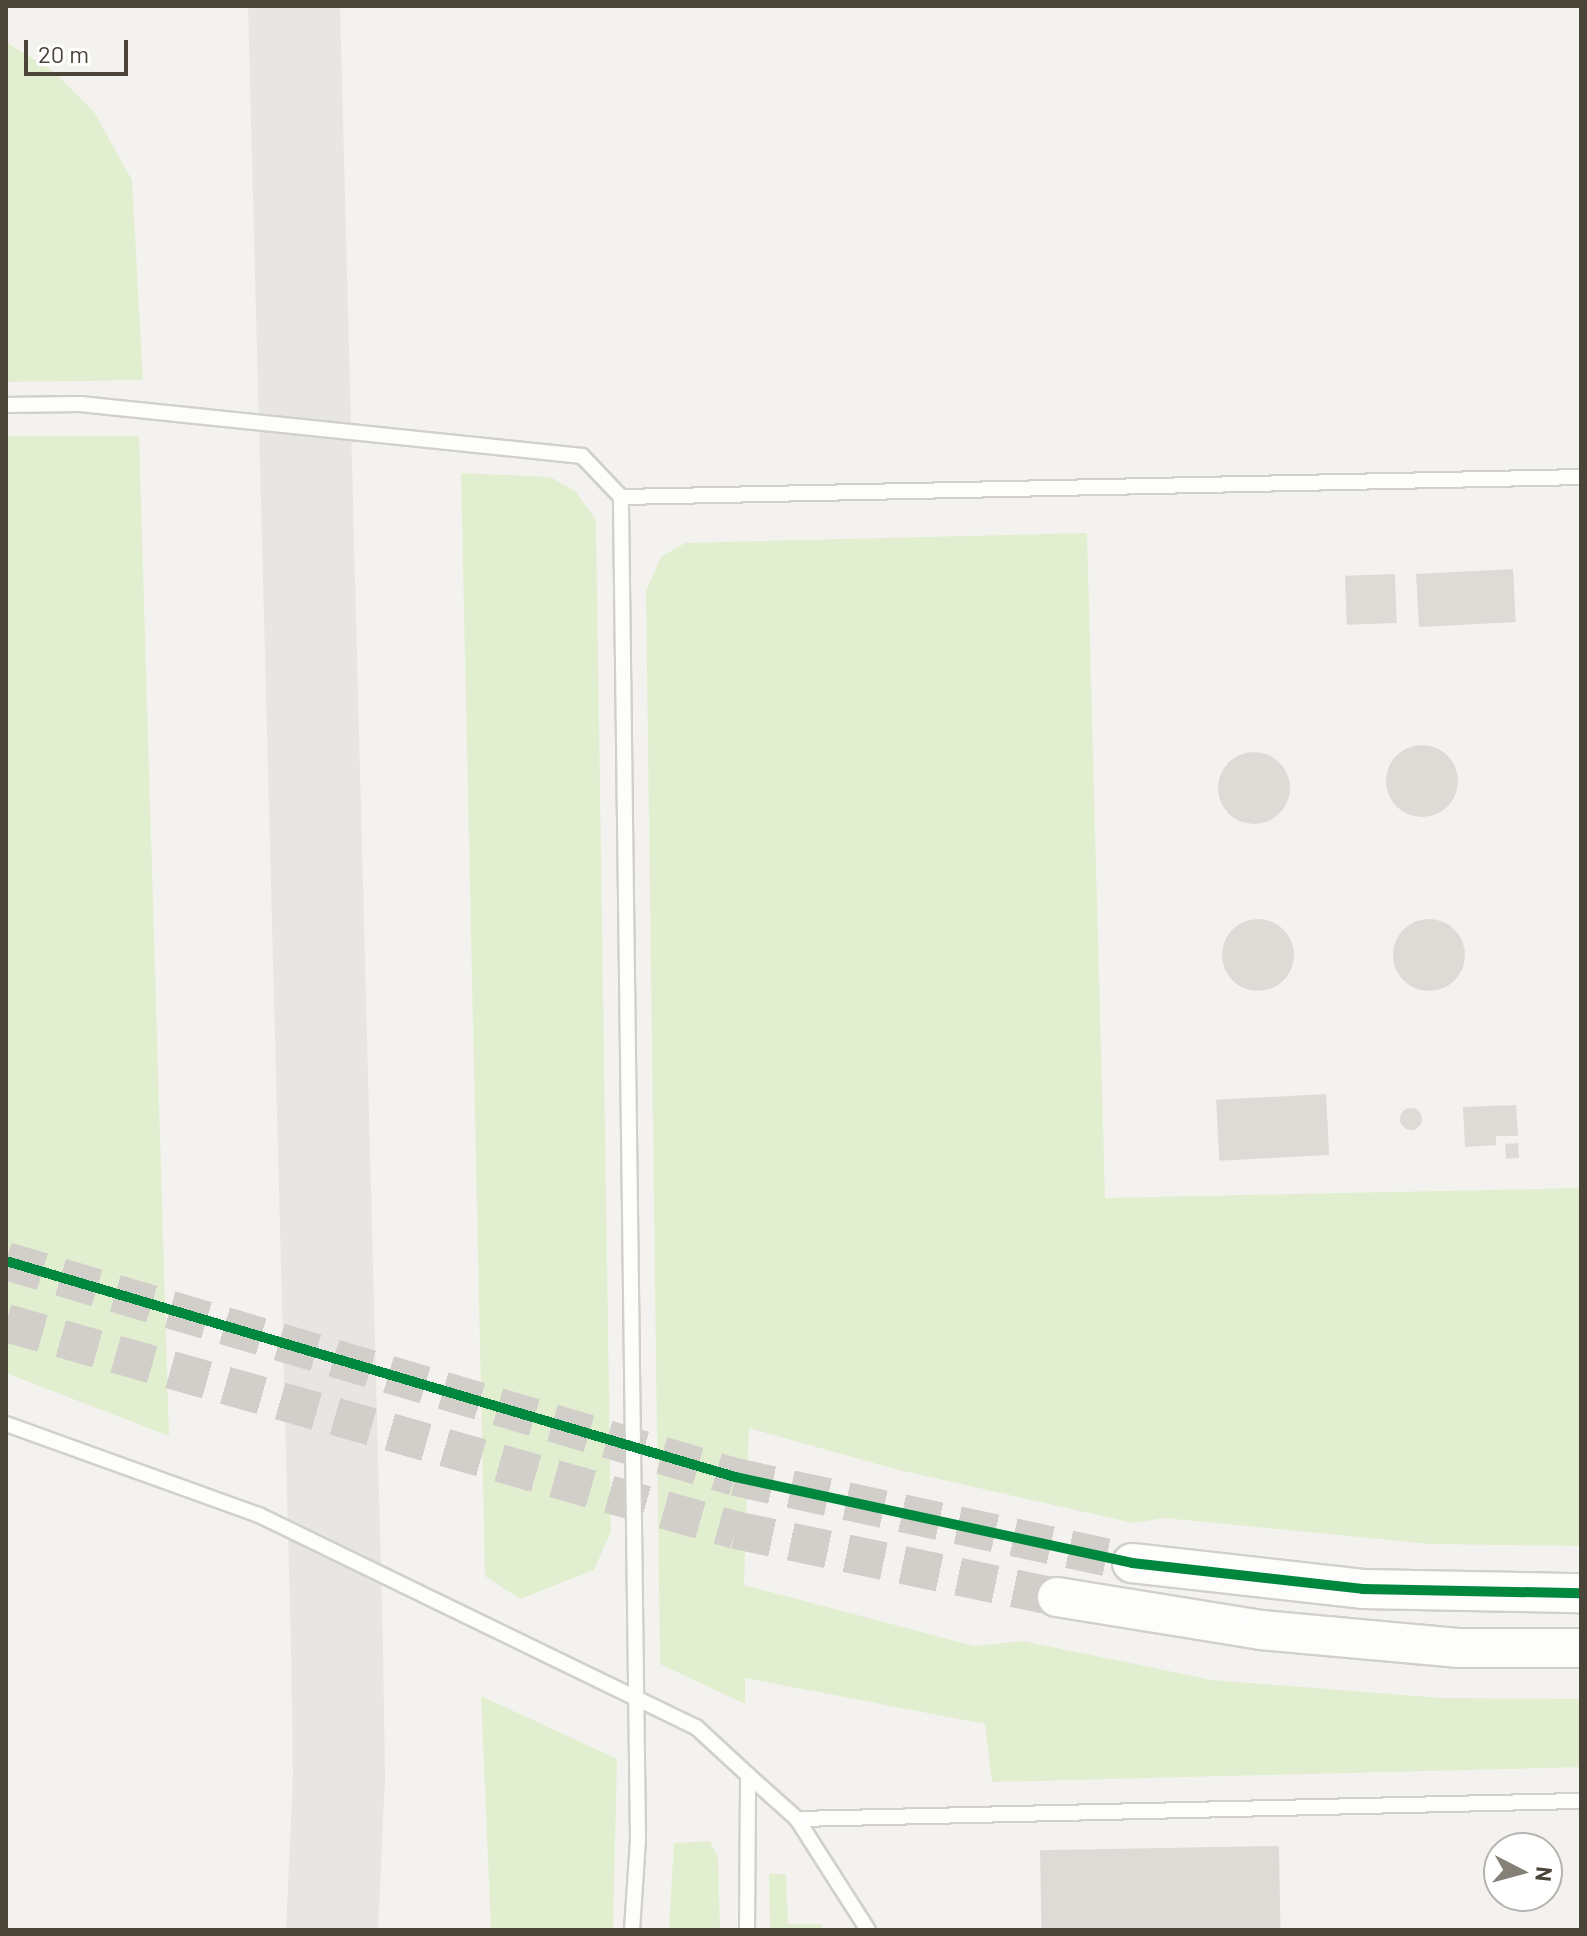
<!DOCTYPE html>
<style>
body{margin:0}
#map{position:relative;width:1587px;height:1936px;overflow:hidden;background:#f4f2ee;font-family:Barlow,sans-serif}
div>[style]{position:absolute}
.green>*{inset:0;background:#e1eecf}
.taxiway>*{height:92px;margin:-46px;padding:0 46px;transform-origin:46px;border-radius:46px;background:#e8e6e4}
.building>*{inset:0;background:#dedbd6;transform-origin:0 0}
.round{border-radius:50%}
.tertiary-tunnel>*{height:38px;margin-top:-19px;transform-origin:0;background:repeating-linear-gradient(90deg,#d2cfca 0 38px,transparent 0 57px)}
.roads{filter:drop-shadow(2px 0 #d2d0cb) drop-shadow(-2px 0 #d2d0cb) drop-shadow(0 2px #d2d0cb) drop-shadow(0 -2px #d2d0cb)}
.service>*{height:14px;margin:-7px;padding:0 7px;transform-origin:7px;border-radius:7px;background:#fdfdfc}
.tertiary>*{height:38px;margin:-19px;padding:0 19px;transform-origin:19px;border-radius:19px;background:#fdfdfc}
.cycleway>*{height:10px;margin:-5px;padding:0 5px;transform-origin:5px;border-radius:5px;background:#00873e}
span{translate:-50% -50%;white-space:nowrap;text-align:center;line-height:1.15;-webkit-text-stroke:8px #fff;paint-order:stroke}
.frame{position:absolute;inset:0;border:8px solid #4b4439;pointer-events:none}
.north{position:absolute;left:1483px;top:1832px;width:80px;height:80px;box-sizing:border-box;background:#fff;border:2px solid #b7b4b0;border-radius:50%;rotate:96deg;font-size:22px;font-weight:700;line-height:32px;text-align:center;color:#4b4439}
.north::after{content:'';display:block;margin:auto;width:28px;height:36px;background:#868178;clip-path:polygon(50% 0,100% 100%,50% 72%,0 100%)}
.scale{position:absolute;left:24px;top:40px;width:104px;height:36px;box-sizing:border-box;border:4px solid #4b4439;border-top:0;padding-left:10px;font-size:24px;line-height:28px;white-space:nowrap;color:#4b4439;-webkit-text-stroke:6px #fff;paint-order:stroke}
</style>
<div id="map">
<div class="green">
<i style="clip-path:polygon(6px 42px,54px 72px,94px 112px,132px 180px,143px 380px,6px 382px)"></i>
<i style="clip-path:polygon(6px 436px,139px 436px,169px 1436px,6px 1373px)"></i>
<i style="clip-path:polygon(461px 473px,550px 477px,575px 491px,596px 520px,611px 1531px,594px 1570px,520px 1599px,485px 1576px)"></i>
<i style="clip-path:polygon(1087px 533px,1105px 1198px,1581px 1188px,1581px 1546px,1430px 1544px,1164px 1518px,1133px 1523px,895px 1469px,749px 1428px,744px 1585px,974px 1646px,1023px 1641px,1212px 1680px,1442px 1698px,1581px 1699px,1581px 1767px,992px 1782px,985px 1724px,745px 1678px,745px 1704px,660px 1664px,646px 591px,661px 557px,685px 543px)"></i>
<i style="clip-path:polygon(481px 1696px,617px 1759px,613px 1930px,491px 1930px)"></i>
<i style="clip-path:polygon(710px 1841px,718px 1857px,720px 1930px,669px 1930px,674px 1843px)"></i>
<i style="clip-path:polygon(769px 1874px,786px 1874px,788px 1924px,822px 1924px,822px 1930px,770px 1930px)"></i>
</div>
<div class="taxiway">
<i style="left:294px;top:6px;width:1642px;rotate:88.5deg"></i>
<i style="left:337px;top:1647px;width:130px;rotate:89.1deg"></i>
<i style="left:339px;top:1777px;width:153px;rotate:92.6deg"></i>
</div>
<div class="building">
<i style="left:1513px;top:569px;width:53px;height:97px;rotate:87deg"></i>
<i style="left:1395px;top:574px;width:49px;height:50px;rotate:88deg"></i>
<i class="round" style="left:1386px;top:745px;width:72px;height:72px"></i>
<i class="round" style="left:1218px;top:752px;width:72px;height:72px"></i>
<i class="round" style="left:1393px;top:919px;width:72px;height:72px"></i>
<i class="round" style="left:1222px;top:919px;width:72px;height:72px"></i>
<i style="left:1326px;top:1094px;width:61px;height:110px;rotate:87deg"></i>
<i style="clip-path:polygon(1516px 1105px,1518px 1136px,1496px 1136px,1496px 1145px,1465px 1147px,1463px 1107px)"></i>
<i class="round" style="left:1400px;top:1108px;width:22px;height:22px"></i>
<i style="left:1518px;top:1143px;width:15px;height:13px;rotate:86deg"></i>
<i style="left:1279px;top:1846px;width:84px;height:239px;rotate:89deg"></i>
</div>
<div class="tertiary-tunnel">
<i style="left:6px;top:1261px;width:760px;rotate:16.5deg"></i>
<i style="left:735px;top:1477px;width:406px;rotate:12.2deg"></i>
<i style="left:6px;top:1323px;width:758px;rotate:15.85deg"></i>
<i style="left:735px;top:1530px;width:329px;rotate:11.8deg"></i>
</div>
<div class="roads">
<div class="service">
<i style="left:6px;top:405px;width:74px;rotate:-0.8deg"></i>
<i style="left:80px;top:404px;width:505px;rotate:5.91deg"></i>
<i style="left:582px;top:456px;width:57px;rotate:46.4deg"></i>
<i style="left:6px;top:1424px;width:269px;rotate:19.8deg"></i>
<i style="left:259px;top:1515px;width:486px;rotate:25.9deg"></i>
<i style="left:696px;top:1727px;width:71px;rotate:42.7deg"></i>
<i style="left:797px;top:1819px;width:784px;rotate:-1.32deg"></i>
<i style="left:632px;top:1930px;width:91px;rotate:-86.2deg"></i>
<i style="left:638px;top:1839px;width:1342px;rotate:-90.73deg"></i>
<i style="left:621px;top:497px;width:960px;rotate:-1.19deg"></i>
<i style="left:747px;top:1930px;width:155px;rotate:-89.6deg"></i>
<i style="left:748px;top:1775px;width:66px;rotate:41.9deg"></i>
<i style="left:797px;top:1819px;width:132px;rotate:57.4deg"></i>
</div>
<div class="tertiary">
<i style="left:1132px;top:1563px;width:232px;rotate:6.4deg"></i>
<i style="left:1363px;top:1589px;width:218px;rotate:1.1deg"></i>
<i style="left:1057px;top:1597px;width:207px;rotate:9.2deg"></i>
<i style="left:1261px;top:1630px;width:197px;rotate:5.2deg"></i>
<i style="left:1457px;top:1648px;width:124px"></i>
</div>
</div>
<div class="cycleway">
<i style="left:6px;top:1261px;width:760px;rotate:16.5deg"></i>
<i style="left:735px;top:1477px;width:406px;rotate:12.2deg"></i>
<i style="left:1132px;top:1563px;width:232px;rotate:6.4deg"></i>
<i style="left:1363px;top:1589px;width:218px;rotate:1.1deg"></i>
</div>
<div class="frame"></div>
<div class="north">N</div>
<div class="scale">20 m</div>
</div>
